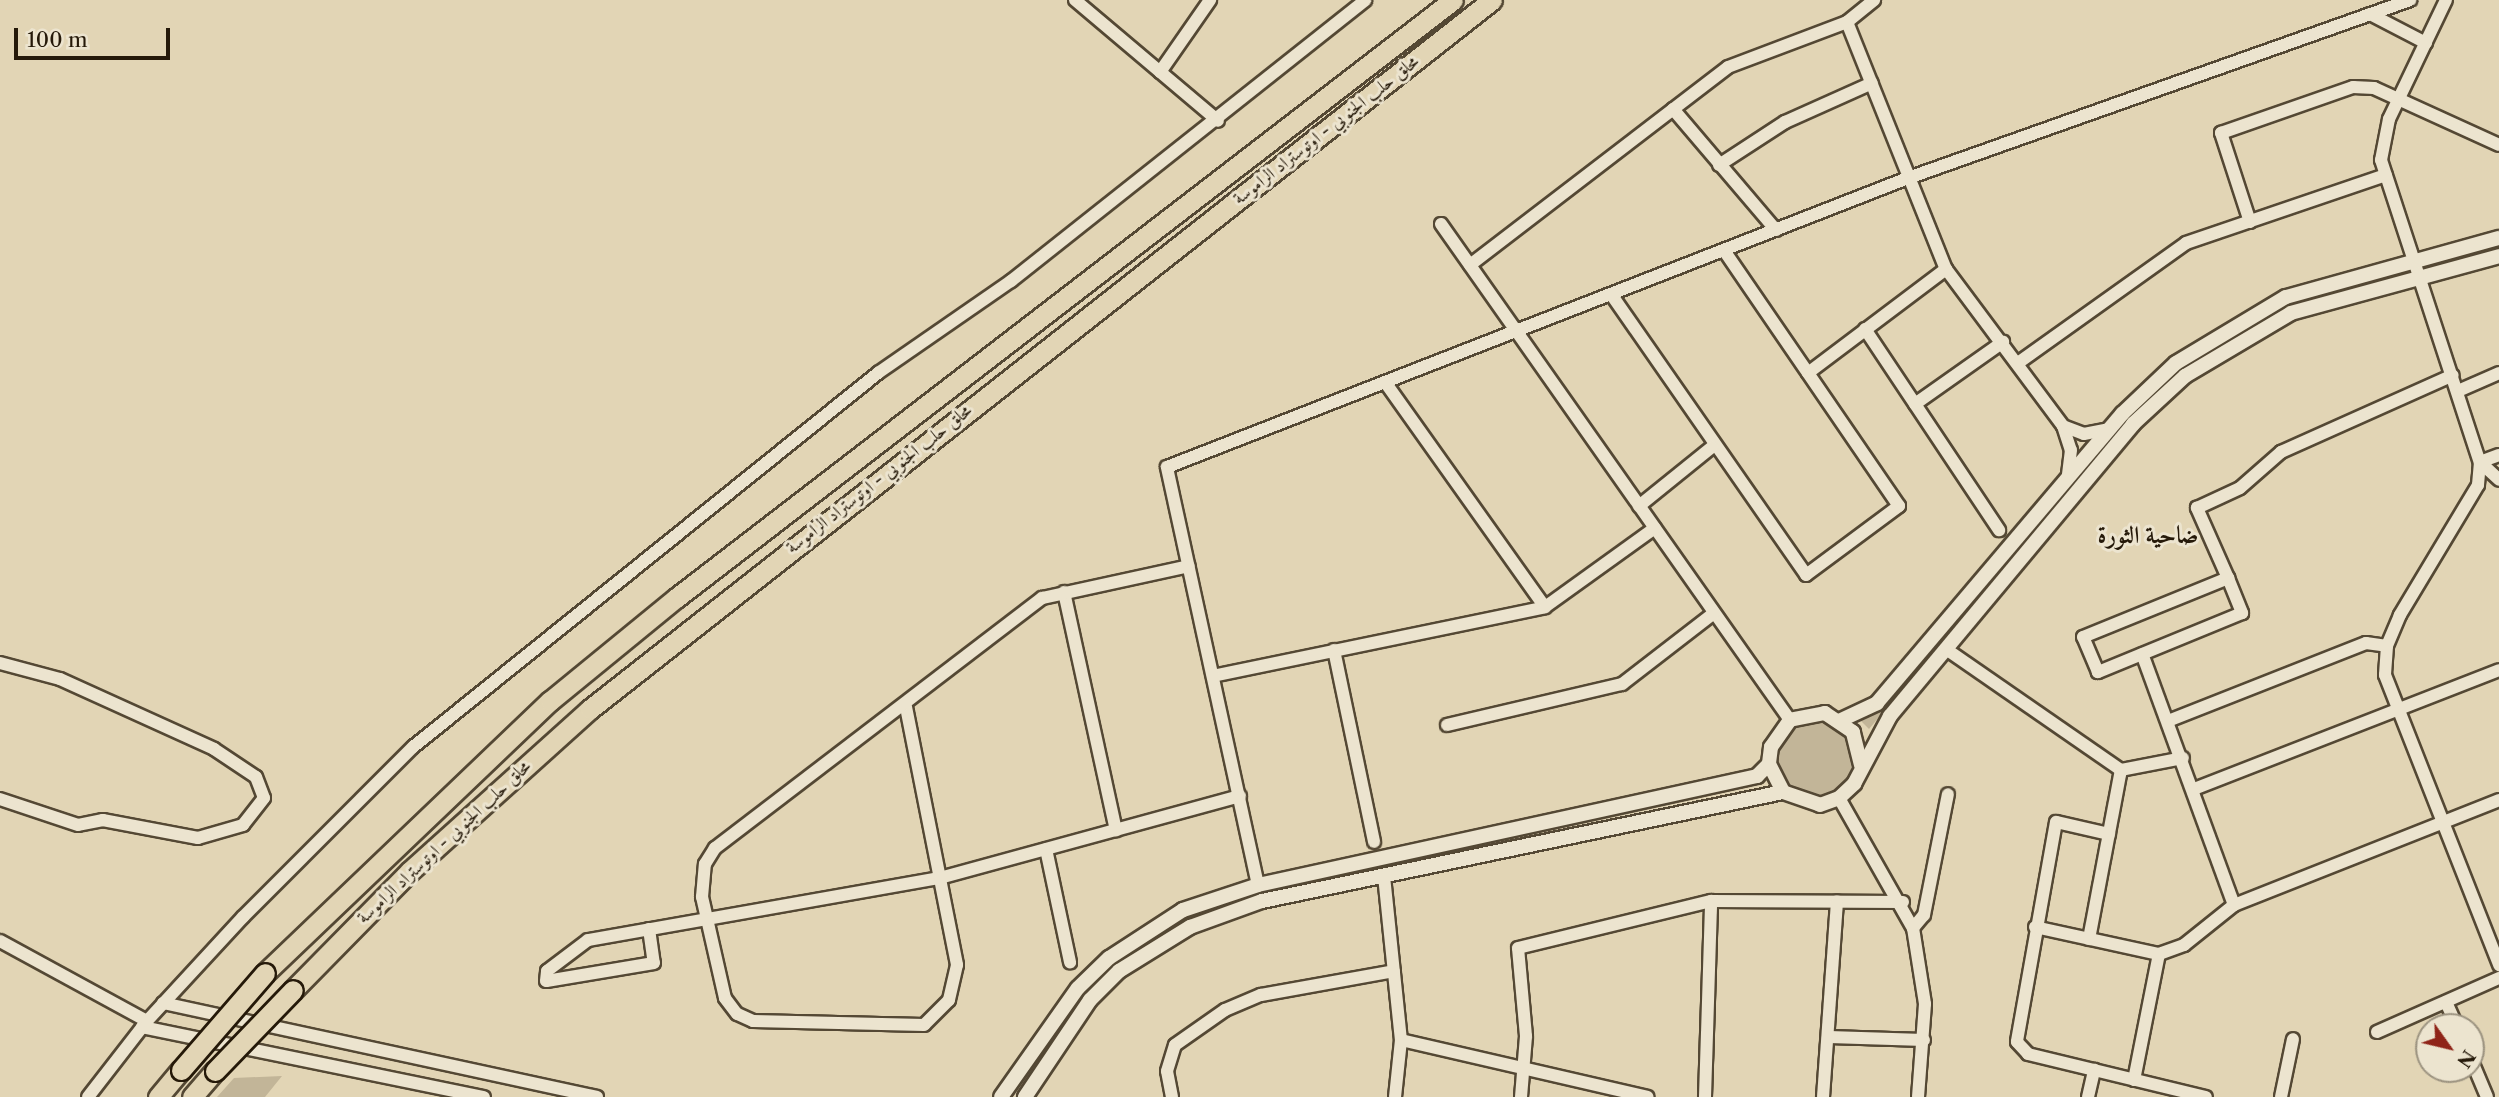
<!DOCTYPE html>
<meta charset="utf-8">
<style>
body{margin:0}
#map{position:relative;width:2499px;height:1097px;overflow:hidden;background:#e2d5b5;font-family:"Libre Caslon Text",Amiri,serif}
div>[style]{position:absolute}
.green>*{inset:0;background:#c2b598}
.round{border-radius:50%}
.roads{filter:drop-shadow(2px 0 #544834) drop-shadow(-2px 0 #544834) drop-shadow(0 2px #544834) drop-shadow(0 -2px #544834)}
.minor>*{height:12px;margin:-6px;padding:0 6px;transform-origin:6px;border-radius:6px;background:#ece4cf}
.tertiary>*{height:14px;margin:-7px;padding:0 7px;transform-origin:7px;border-radius:7px;background:#ece4cf}
.trunk>*{height:19px;margin:-9.5px;padding:0 9.5px;transform-origin:9.5px;border-radius:9.5px;background:#e2d5b5}
.bridges{filter:drop-shadow(2px 0 #251909) drop-shadow(-2px 0 #251909) drop-shadow(0 2px #251909) drop-shadow(0 -2px #251909)}
.trunk-bridge>*{height:19px;margin:-9.5px;padding:0 9.5px;transform-origin:9.5px;border-radius:9.5px;background:#e2d5b5}
span{translate:-50% -50%;white-space:nowrap;text-align:center;line-height:1.15;-webkit-text-stroke:6px #ece4cf;paint-order:stroke}
.street-label{font-size:18px;color:#251909}
.district-label{font-size:24px;color:#251909;font-weight:700}
.north{position:absolute;left:2415px;top:1013px;width:70px;height:70px;box-sizing:border-box;background:#ece4cf;border:2px solid #9c9380;border-radius:50%;rotate:124deg;font-size:19px;font-weight:700;line-height:28px;text-align:center;color:#251909}
.north::after{content:'';display:block;margin:auto;width:24px;height:32px;background:#8f2418;clip-path:polygon(50% 0,100% 100%,50% 72%,0 100%)}
.scale{position:absolute;left:14px;top:28px;width:156px;height:32px;box-sizing:border-box;border:4px solid #251909;border-top:0;padding-left:9px;font-size:21px;line-height:24px;white-space:nowrap;color:#251909;-webkit-text-stroke:5px #ece4cf;paint-order:stroke}
</style>
<div id="map">
<div class="green">
<i style="clip-path:polygon(2400px 271px,2290px 307px,2182px 373px,2129px 420px,1869px 729px,1861px 721px,1878px 712px,2126px 418px,2179px 369px,2288px 303px)"></i>
<i class="round" style="left:1776px;top:720px;width:78px;height:78px"></i>
<i style="clip-path:polygon(1763px 784px,1251px 898px,1186px 920px,1116px 966px,1086px 996px,1010px 1097px,1083px 993px,1113px 963px,1185px 916px,1250px 893px)"></i>
<i style="clip-path:polygon(282px 1076px,265px 1097px,217px 1097px,234px 1078px)"></i>
</div>
<div class="roads">
<div class="minor">
<i style="left:1075px;top:0;width:187px;rotate:40.2deg"></i>
<i style="left:2446px;top:0;width:132px;rotate:115.6deg"></i>
<i style="left:2389px;top:119px;width:42px;rotate:101deg"></i>
<i style="left:2381px;top:160px;width:318px;rotate:71.9deg"></i>
<i style="left:2480px;top:462px;width:23px;rotate:95deg"></i>
<i style="left:2478px;top:485px;width:152px;rotate:121deg"></i>
<i style="left:2400px;top:615px;width:34px;rotate:113deg"></i>
<i style="left:2387px;top:646px;width:29px;rotate:94deg"></i>
<i style="left:2385px;top:675px;width:312px;rotate:68.5deg"></i>
<i style="left:2370px;top:14px;width:63px;rotate:27.4deg"></i>
<i style="left:1847px;top:22px;width:266px;rotate:68.2deg"></i>
<i style="left:1946px;top:269px;width:196px;rotate:53.3deg"></i>
<i style="left:2063px;top:426px;width:25px;rotate:72deg"></i>
<i style="left:2071px;top:450px;width:26px;rotate:97deg"></i>
<i style="left:1160px;top:72px;width:88px;rotate:-55.2deg"></i>
<i style="left:1673px;top:109px;width:159px;rotate:49.6deg"></i>
<i style="left:1719px;top:165px;width:79px;rotate:-33.1deg"></i>
<i style="left:1785px;top:122px;width:95px;rotate:-24.1deg"></i>
<i style="left:2250px;top:222px;width:94px;rotate:-108deg"></i>
<i style="left:2221px;top:133px;width:140px;rotate:-19.2deg"></i>
<i style="left:2353px;top:87px;width:21px;rotate:3deg"></i>
<i style="left:2374px;top:88px;width:137px;rotate:24.5deg"></i>
<i style="left:1441px;top:224px;width:606px;rotate:54.87deg"></i>
<i style="left:1470px;top:265px;width:325px;rotate:-37.5deg"></i>
<i style="left:1728px;top:67px;width:127px;rotate:-20.7deg"></i>
<i style="left:1847px;top:22px;width:35px;rotate:-39deg"></i>
<i style="left:1611px;top:294px;width:342px;rotate:55.2deg"></i>
<i style="left:1806px;top:575px;width:116px;rotate:-36.6deg"></i>
<i style="left:1899px;top:506px;width:310px;rotate:-124.4deg"></i>
<i style="left:1865px;top:329px;width:242px;rotate:56.3deg"></i>
<i style="left:2018px;top:363px;width:206px;rotate:-35.5deg"></i>
<i style="left:2186px;top:243px;width:211px;rotate:-18.8deg"></i>
<i style="left:1808px;top:373px;width:173px;rotate:-37deg"></i>
<i style="left:1385px;top:382px;width:276px;rotate:54.6deg"></i>
<i style="left:2458px;top:391px;width:45px;rotate:-23.7deg"></i>
<i style="left:1915px;top:404px;width:108px;rotate:-35.2deg"></i>
<i style="left:2063px;top:426px;width:22px;rotate:21deg"></i>
<i style="left:2084px;top:434px;width:25px;rotate:-11deg"></i>
<i style="left:2499px;top:455px;width:20px;rotate:160deg"></i>
<i style="left:2480px;top:462px;width:26px;rotate:43deg"></i>
<i style="left:1639px;top:506px;width:94px;rotate:-38.9deg"></i>
<i style="left:2228px;top:578px;width:38px;rotate:68deg"></i>
<i style="left:2242px;top:613px;width:156px;rotate:157.7deg"></i>
<i style="left:2098px;top:672px;width:38px;rotate:-113deg"></i>
<i style="left:2083px;top:637px;width:157px;rotate:-22.1deg"></i>
<i style="left:2228px;top:578px;width:77px;rotate:-113.9deg"></i>
<i style="left:2197px;top:508px;width:47px;rotate:-24.9deg"></i>
<i style="left:2240px;top:488px;width:55px;rotate:-41.3deg"></i>
<i style="left:2281px;top:452px;width:188px;rotate:-24.1deg"></i>
<i style="left:1064px;top:592px;width:244px;rotate:77.7deg"></i>
<i style="left:1946px;top:649px;width:213px;rotate:34.7deg"></i>
<i style="left:1334px;top:650px;width:196px;rotate:78.2deg"></i>
<i style="left:0;top:663px;width:62px;rotate:14.9deg"></i>
<i style="left:60px;top:679px;width:169px;rotate:24.4deg"></i>
<i style="left:214px;top:749px;width:50px;rotate:33.7deg"></i>
<i style="left:256px;top:777px;width:22px;rotate:69deg"></i>
<i style="left:264px;top:798px;width:34px;rotate:128deg"></i>
<i style="left:243px;top:825px;width:47px;rotate:163.9deg"></i>
<i style="left:198px;top:838px;width:97px;rotate:-169.3deg"></i>
<i style="left:103px;top:820px;width:25px;rotate:169deg"></i>
<i style="left:78px;top:825px;width:82px;rotate:-161.6deg"></i>
<i style="left:1213px;top:676px;width:339px;rotate:-11.7deg"></i>
<i style="left:1545px;top:607px;width:135px;rotate:-35.7deg"></i>
<i style="left:906px;top:707px;width:263px;rotate:78.8deg"></i>
<i style="left:957px;top:965px;width:36px;rotate:103deg"></i>
<i style="left:949px;top:1000px;width:35px;rotate:135deg"></i>
<i style="left:924px;top:1025px;width:171px;rotate:-178.7deg"></i>
<i style="left:753px;top:1021px;width:17px;rotate:-156deg"></i>
<i style="left:737px;top:1014px;width:20px;rotate:-127deg"></i>
<i style="left:725px;top:998px;width:104px;rotate:-102.8deg"></i>
<i style="left:702px;top:897px;width:33px;rotate:-85deg"></i>
<i style="left:705px;top:864px;width:19px;rotate:-58deg"></i>
<i style="left:715px;top:848px;width:412px;rotate:-37.4deg"></i>
<i style="left:1042px;top:598px;width:150px;rotate:-12.3deg"></i>
<i style="left:2168px;top:721px;width:213px;rotate:-21.5deg"></i>
<i style="left:2366px;top:643px;width:21px;rotate:8deg"></i>
<i style="left:1447px;top:725px;width:180px;rotate:-13.2deg"></i>
<i style="left:1622px;top:684px;width:116px;rotate:-37.7deg"></i>
<i style="left:2194px;top:789px;width:327px;rotate:-21.3deg"></i>
<i style="left:1839px;top:798px;width:150px;rotate:60.4deg"></i>
<i style="left:1913px;top:928px;width:77px;rotate:81deg"></i>
<i style="left:1925px;top:1004px;width:93px;rotate:94.3deg"></i>
<i style="left:2109px;top:834px;width:54px;rotate:-167.2deg"></i>
<i style="left:2056px;top:822px;width:223px;rotate:100.1deg"></i>
<i style="left:2017px;top:1042px;width:16px;rotate:47deg"></i>
<i style="left:2028px;top:1054px;width:183px;rotate:13.6deg"></i>
<i style="left:1046px;top:849px;width:116px;rotate:78deg"></i>
<i style="left:1384px;top:876px;width:165px;rotate:84.1deg"></i>
<i style="left:1401px;top:1040px;width:57px;rotate:96deg"></i>
<i style="left:1258px;top:885px;width:428px;rotate:-102.3deg"></i>
<i style="left:1167px;top:467px;width:795px;rotate:-21.31deg"></i>
<i style="left:1908px;top:178px;width:533px;rotate:-19.52deg"></i>
<i style="left:2234px;top:905px;width:285px;rotate:-21.6deg"></i>
<i style="left:2035px;top:927px;width:127px;rotate:12.3deg"></i>
<i style="left:2159px;top:954px;width:27px;rotate:-20deg"></i>
<i style="left:2184px;top:945px;width:64px;rotate:-38.7deg"></i>
<i style="left:2234px;top:905px;width:267px;rotate:-110.1deg"></i>
<i style="left:1913px;top:928px;width:17px;rotate:-50deg"></i>
<i style="left:1924px;top:915px;width:123px;rotate:-78.8deg"></i>
<i style="left:649px;top:929px;width:34px;rotate:82deg"></i>
<i style="left:654px;top:963px;width:109px;rotate:170.5deg"></i>
<i style="left:546px;top:981px;width:10px;rotate:-84deg"></i>
<i style="left:547px;top:971px;width:51px;rotate:-37.1deg"></i>
<i style="left:588px;top:940px;width:357px;rotate:-10deg"></i>
<i style="left:940px;top:878px;width:311px;rotate:-15.3deg"></i>
<i style="left:2089px;top:939px;width:172px;rotate:-79.3deg"></i>
<i style="left:2121px;top:770px;width:63px;rotate:-11deg"></i>
<i style="left:0;top:941px;width:167px;rotate:28.6deg"></i>
<i style="left:2446px;top:1002px;width:27px;rotate:66deg"></i>
<i style="left:163px;top:1003px;width:444px;rotate:12.2deg"></i>
<i style="left:142px;top:1027px;width:349px;rotate:11.6deg"></i>
<i style="left:2377px;top:1032px;width:133px;rotate:-23.9deg"></i>
<i style="left:1829px;top:1037px;width:95px;rotate:1.8deg"></i>
<i style="left:1401px;top:1040px;width:253px;rotate:13deg"></i>
<i style="left:2471px;top:1059px;width:41px;rotate:67.2deg"></i>
<i style="left:2134px;top:1080px;width:128px;rotate:-78.8deg"></i>
<i style="left:88px;top:1097px;width:96px;rotate:-52.2deg"></i>
<i style="left:147px;top:1021px;width:142px;rotate:-47.3deg"></i>
<i style="left:243px;top:917px;width:240px;rotate:-45deg"></i>
<i style="left:413px;top:747px;width:597px;rotate:-38.81deg"></i>
<i style="left:878px;top:373px;width:162px;rotate:-34.7deg"></i>
<i style="left:1011px;top:281px;width:452px;rotate:-38.4deg"></i>
<i style="left:1172px;top:1097px;width:26px;rotate:-101deg"></i>
<i style="left:1167px;top:1071px;width:27px;rotate:-73deg"></i>
<i style="left:1175px;top:1045px;width:61px;rotate:-35deg"></i>
<i style="left:1225px;top:1010px;width:39px;rotate:-23deg"></i>
<i style="left:1261px;top:995px;width:135px;rotate:-10.2deg"></i>
<i style="left:1521px;top:1097px;width:61px;rotate:-85.3deg"></i>
<i style="left:1526px;top:1036px;width:88px;rotate:-95.2deg"></i>
<i style="left:1518px;top:948px;width:199px;rotate:-13.7deg"></i>
<i style="left:1711px;top:901px;width:192px;rotate:0.3deg"></i>
<i style="left:1705px;top:1097px;width:196px;rotate:-88.2deg"></i>
<i style="left:1823px;top:1097px;width:196px;rotate:-85.9deg"></i>
<i style="left:2088px;top:1097px;width:28px;rotate:-77deg"></i>
<i style="left:2281px;top:1097px;width:59px;rotate:-78.3deg"></i>
</div>
<div class="tertiary">
<i style="left:1841px;top:720px;width:40px;rotate:-25deg"></i>
<i style="left:1877px;top:703px;width:379px;rotate:-49.7deg"></i>
<i style="left:2122px;top:414px;width:74px;rotate:-43.4deg"></i>
<i style="left:2176px;top:363px;width:128px;rotate:-31deg"></i>
<i style="left:2286px;top:297px;width:221px;rotate:-15.5deg"></i>
<i style="left:1861px;top:765px;width:34px;rotate:-104deg"></i>
<i style="left:1853px;top:732px;width:34px;rotate:-146deg"></i>
<i style="left:1825px;top:713px;width:36px;rotate:169deg"></i>
<i style="left:1790px;top:720px;width:33px;rotate:125deg"></i>
<i style="left:1771px;top:747px;width:17px;rotate:97deg"></i>
<i style="left:1769px;top:764px;width:31px;rotate:63deg"></i>
<i style="left:1783px;top:792px;width:39px;rotate:19deg"></i>
<i style="left:1820px;top:805px;width:20px;rotate:-20deg"></i>
<i style="left:1839px;top:798px;width:21px;rotate:-43deg"></i>
<i style="left:1854px;top:784px;width:77px;rotate:-62.1deg"></i>
<i style="left:1890px;top:716px;width:380px;rotate:-50.2deg"></i>
<i style="left:2133px;top:424px;width:71px;rotate:-42.7deg"></i>
<i style="left:2185px;top:376px;width:123px;rotate:-30.7deg"></i>
<i style="left:2291px;top:313px;width:216px;rotate:-15.3deg"></i>
<i style="left:1001px;top:1097px;width:133px;rotate:-54.8deg"></i>
<i style="left:1078px;top:988px;width:43px;rotate:-44.1deg"></i>
<i style="left:1109px;top:958px;width:88px;rotate:-33deg"></i>
<i style="left:1183px;top:910px;width:79px;rotate:-18.4deg"></i>
<i style="left:1258px;top:885px;width:511px;rotate:-12.32deg"></i>
<i style="left:1757px;top:776px;width:17px;rotate:-45deg"></i>
<i style="left:1025px;top:1097px;width:117px;rotate:-56.2deg"></i>
<i style="left:1090px;top:1000px;width:41px;rotate:-45deg"></i>
<i style="left:1119px;top:971px;width:84px;rotate:-31.8deg"></i>
<i style="left:1190px;top:927px;width:77px;rotate:-19.9deg"></i>
<i style="left:1262px;top:901px;width:532px;rotate:-11.82deg"></i>
</div>
<div class="trunk">
<i style="left:265px;top:973px;width:394px;rotate:-43.7deg"></i>
<i style="left:550px;top:701px;width:163px;rotate:-39.3deg"></i>
<i style="left:676px;top:598px;width:980px;rotate:-37.58deg"></i>
<i style="left:293px;top:990px;width:167px;rotate:-45.5deg"></i>
<i style="left:410px;top:871px;width:242px;rotate:-42deg"></i>
<i style="left:590px;top:709px;width:1147px;rotate:-38.17deg"></i>
<i style="left:158px;top:1097px;width:35px;rotate:-50deg"></i>
<i style="left:192px;top:1097px;width:35px;rotate:-49deg"></i>
</div>
</div>
<div class="bridges">
<div class="trunk-bridge">
<i style="left:181px;top:1070px;width:128px;rotate:-49.1deg"></i>
<i style="left:215px;top:1071px;width:112px;rotate:-46.1deg"></i>
</div>
</div>
<div class="street-label">
<span style="left:1326px;top:130px;rotate:-38deg">محلق حلب الجنوبي - اوتوستراد الراموسة</span>
<span style="left:879px;top:479px;rotate:-38deg">محلق حلب الجنوبي - اوتوستراد الراموسة</span>
<span style="left:444px;top:842px;rotate:-43deg">محلق حلب الجنوبي - اوتوستراد الراموسة</span>
</div>
<div class="district-label">
<span style="left:2148px;top:535px">ضاحية الثورة</span>
</div>
<div class="north">N</div>
<div class="scale">100 m</div>
</div>
